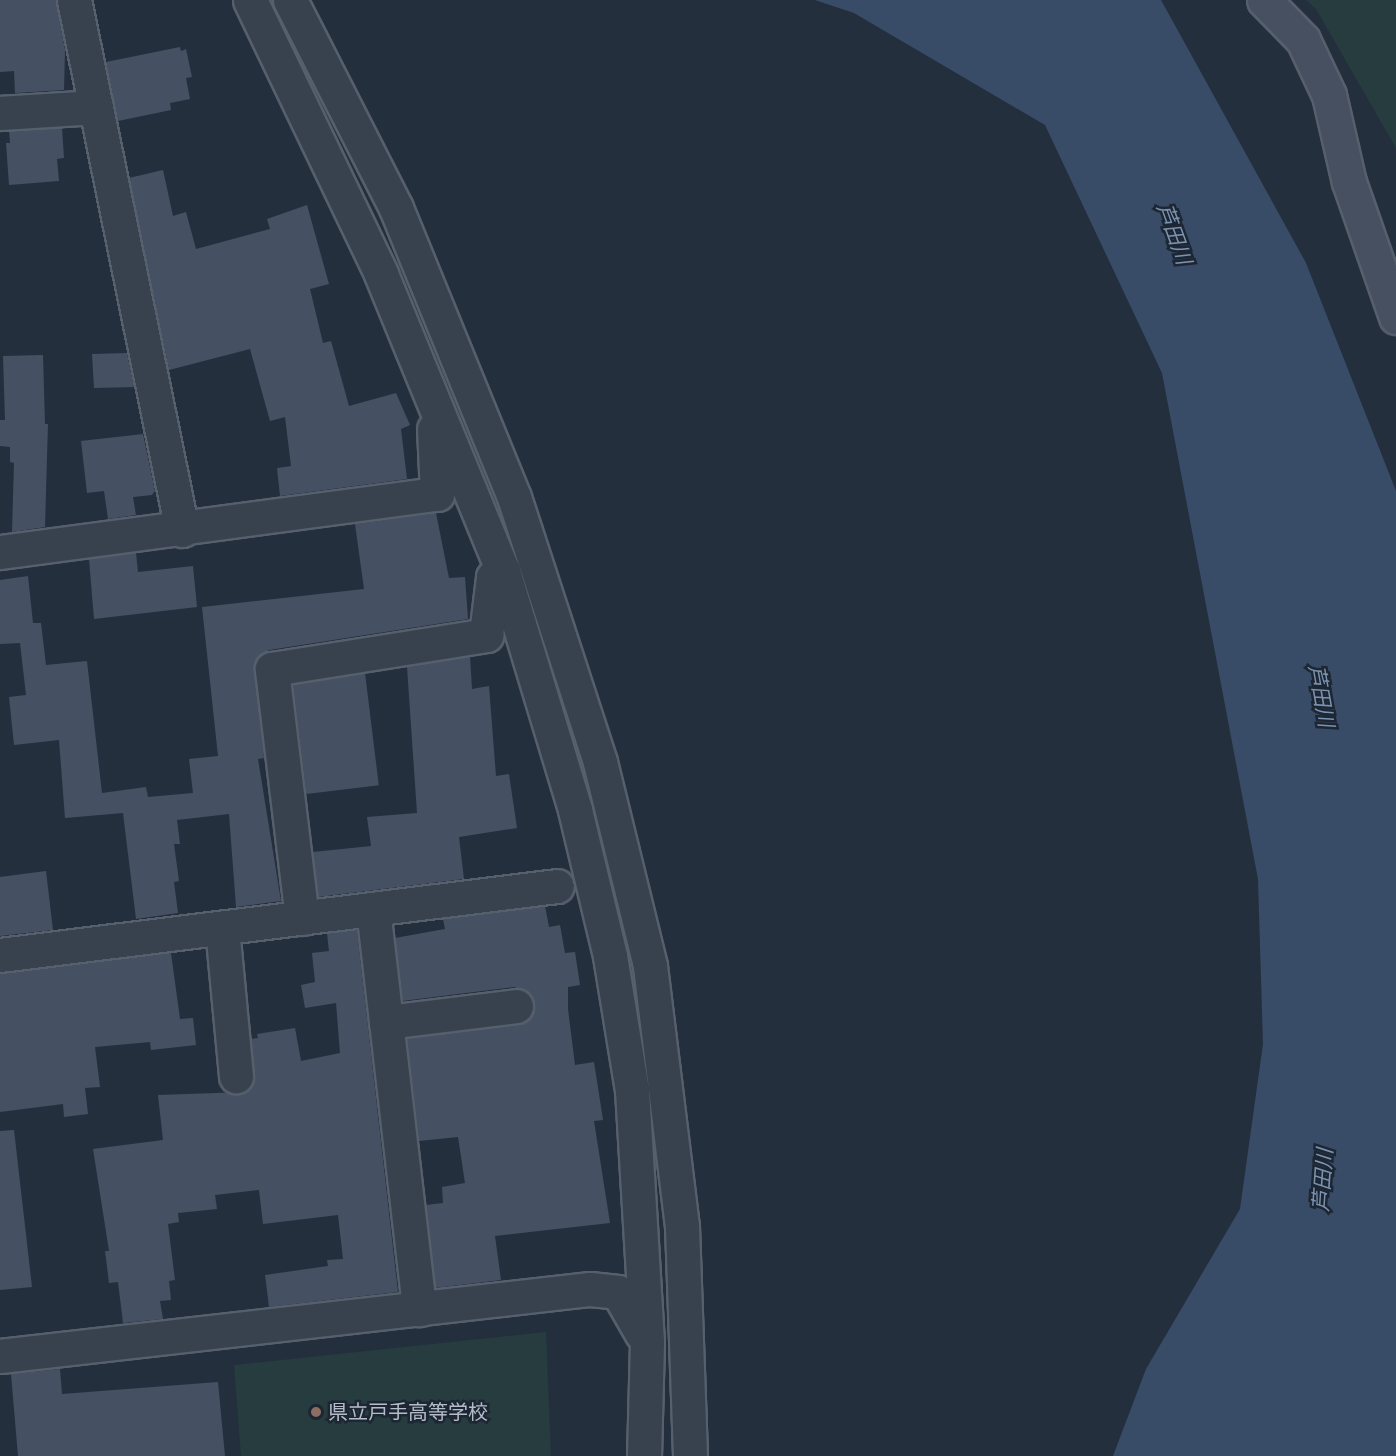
<!DOCTYPE html>
<meta charset="utf-8">
<style>
body{margin:0}
#map{position:relative;width:1396px;height:1456px;overflow:hidden;background:#242f3e;font-family:"PT Sans","Noto Sans JP",sans-serif}
div>[style]{position:absolute}
.green>*{inset:0;background:#263c3f}
.water>*{inset:0;background:#394c67}
.building>*{inset:0;background:#455162;transform-origin:0 0}
.roads{filter:drop-shadow(2px 0 #565f6c) drop-shadow(-2px 0 #565f6c) drop-shadow(0 2px #565f6c) drop-shadow(0 -2px #565f6c)}
.street>*{height:33px;margin:-16.5px;padding:0 16.5px;transform-origin:16.5px;border-radius:16.5px;background:#38414e}
.secondary>*{height:33px;margin:-16.5px;padding:0 16.5px;transform-origin:16.5px;border-radius:16.5px;background:#465061}
.dots>*{width:16px;height:16px;translate:-50% -50%;box-sizing:border-box;border:3px solid #1d2633;border-radius:50%}
span{translate:-50% -50%;white-space:nowrap;text-align:center;line-height:1.15;-webkit-text-stroke:5px #1d2633;paint-order:stroke}
.poi-label{font-size:20px;color:#b4bcc9}
.left{translate:0 -50%;text-align:left}
.water-label{font-size:21px;color:#7c92b1;font-style:italic}
</style>
<div id="map">
<div class="green">
<i style="clip-path:polygon(1306px 0,1396px 0,1396px 148px,1316px 9px)"></i>
<i style="clip-path:polygon(546px 1332px,551px 1456px,241px 1456px,234px 1365px)"></i>
</div>
<div class="water">
<i style="clip-path:polygon(815px 0,1161px 0,1306px 263px,1396px 491px,1396px 1456px,1113px 1456px,1146px 1369px,1240px 1209px,1263px 1044px,1258px 879px,1162px 373px,1045px 125px,854px 13px)"></i>
</div>
<div class="building">
<i style="clip-path:polygon(0 0,56px 0,65px 50px,64px 90px,15px 93px,14px 71px,0 72px)"></i>
<i style="clip-path:polygon(180px 47px,181px 51px,186px 49px,192px 77px,186px 78px,190px 99px,170px 103px,171px 110px,118px 121px,106px 62px)"></i>
<i style="clip-path:polygon(62px 128px,64px 158px,57px 159px,59px 181px,9px 185px,6px 143px,10px 143px,9px 131px)"></i>
<i style="clip-path:polygon(163px 170px,173px 216px,186px 212px,196px 249px,270px 229px,267px 219px,307px 205px,329px 284px,310px 289px,323px 343px,331px 341px,349px 406px,396px 393px,410px 425px,401px 429px,407px 479px,280px 496px,277px 468px,291px 466px,285px 417px,270px 421px,250px 349px,169px 370px,129px 178px)"></i>
<i style="clip-path:polygon(127px 353px,134px 387px,94px 388px,92px 354px)"></i>
<i style="clip-path:polygon(43px 355px,45px 424px,48px 424px,45px 527px,12px 532px,14px 463px,10px 462px,10px 447px,0 446px,0 420px,5px 420px,3px 356px)"></i>
<i style="clip-path:polygon(143px 434px,155px 491px,152px 495px,133px 497px,136px 515px,108px 519px,104px 491px,87px 493px,81px 441px)"></i>
<i style="clip-path:polygon(436px 513px,449px 578px,465px 577px,468px 619px,269px 650px,255px 662px,264px 758px,258px 759px,281px 901px,236px 907px,229px 814px,177px 820px,180px 844px,174px 844px,179px 881px,174px 882px,178px 913px,136px 919px,123px 813px,65px 818px,59px 740px,14px 745px,9px 697px,26px 695px,20px 643px,0 644px,0 580px,28px 576px,33px 623px,41px 623px,46px 665px,87px 661px,102px 793px,146px 787px,148px 797px,193px 793px,189px 759px,218px 756px,202px 607px,364px 589px,355px 524px)"></i>
<i style="clip-path:polygon(136px 553px,138px 572px,193px 566px,197px 607px,94px 619px,89px 559px)"></i>
<i style="clip-path:polygon(470px 656px,472px 689px,489px 686px,496px 776px,509px 774px,517px 828px,459px 837px,464px 879px,318px 897px,313px 852px,371px 846px,367px 817px,417px 813px,407px 667px)"></i>
<i style="left:365px;top:673px;width:113px;height:73px;rotate:83deg"></i>
<i style="clip-path:polygon(46px 871px,53px 930px,0 936px,0 877px)"></i>
<i style="clip-path:polygon(545px 906px,549px 927px,560px 925px,565px 953px,575px 952px,580px 985px,568px 987px,568px 1009px,575px 1065px,594px 1062px,603px 1120px,594px 1121px,610px 1223px,495px 1236px,501px 1280px,435px 1288px,426px 1205px,443px 1203px,442px 1187px,465px 1183px,458px 1137px,419px 1141px,407px 1038px,519px 1024px,533px 1014px,535px 1004px,531px 994px,514px 987px,402px 1001px,395px 938px,445px 929px,443px 919px)"></i>
<i style="clip-path:polygon(357px 930px,398px 1292px,269px 1307px,265px 1275px,328px 1266px,327px 1260px,343px 1259px,338px 1215px,263px 1224px,259px 1190px,215px 1195px,217px 1209px,178px 1213px,179px 1222px,168px 1224px,175px 1280px,169px 1281px,171px 1300px,160px 1301px,163px 1319px,123px 1323px,118px 1282px,109px 1283px,105px 1251px,109px 1251px,93px 1149px,163px 1140px,158px 1095px,246px 1092px,253px 1083px,251px 1039px,258px 1038px,257px 1034px,295px 1028px,301px 1061px,340px 1053px,336px 1003px,305px 1008px,301px 985px,315px 982px,312px 953px,329px 951px,327px 933px)"></i>
<i style="clip-path:polygon(171px 953px,180px 1019px,193px 1018px,196px 1045px,151px 1050px,150px 1042px,95px 1047px,100px 1087px,85px 1088px,88px 1114px,64px 1117px,63px 1104px,0 1112px,0 973px)"></i>
<i style="clip-path:polygon(14px 1130px,32px 1287px,0 1290px,0 1131px)"></i>
<i style="clip-path:polygon(60px 1369px,62px 1394px,218px 1382px,225px 1456px,18px 1456px,11px 1374px)"></i>
</div>
<div class="roads">
<div class="street">
<i style="left:74px;top:0;width:541px;rotate:78.48deg"></i>
<i style="left:250px;top:0;width:304px;rotate:64.4deg"></i>
<i style="left:381px;top:274px;width:321px;rotate:67.7deg"></i>
<i style="left:503px;top:571px;width:250px;rotate:73.2deg"></i>
<i style="left:575px;top:810px;width:150px;rotate:76.5deg"></i>
<i style="left:610px;top:956px;width:136px;rotate:80.7deg"></i>
<i style="left:632px;top:1090px;width:252px;rotate:86.6deg"></i>
<i style="left:647px;top:1342px;width:114px;rotate:91.5deg"></i>
<i style="left:290px;top:0;width:233px;rotate:63deg"></i>
<i style="left:396px;top:208px;width:312px;rotate:67.8deg"></i>
<i style="left:514px;top:497px;width:279px;rotate:72deg"></i>
<i style="left:600px;top:762px;width:210px;rotate:76.2deg"></i>
<i style="left:650px;top:966px;width:262px;rotate:83deg"></i>
<i style="left:682px;top:1226px;width:230px;rotate:88deg"></i>
<i style="left:0;top:113px;width:96px;rotate:-3.6deg"></i>
<i style="left:0;top:552px;width:441px;rotate:-7.6deg"></i>
<i style="left:437px;top:494px;width:65px;rotate:-92.6deg"></i>
<i style="left:373px;top:909px;width:403px;rotate:83.4deg"></i>
<i style="left:302px;top:918px;width:251px;rotate:-96.9deg"></i>
<i style="left:272px;top:669px;width:217px;rotate:-9deg"></i>
<i style="left:486px;top:635px;width:58px;rotate:-83.1deg"></i>
<i style="left:493px;top:577px;width:12px;rotate:-31deg"></i>
<i style="left:222px;top:928px;width:149px;rotate:84.6deg"></i>
<i style="left:0;top:955px;width:561px;rotate:-7.06deg"></i>
<i style="left:386px;top:1022px;width:131px;rotate:-7deg"></i>
<i style="left:0;top:1356px;width:594px;rotate:-6.48deg"></i>
<i style="left:590px;top:1289px;width:28px;rotate:6deg"></i>
<i style="left:618px;top:1292px;width:48px;rotate:60.3deg"></i>
</div>
<div class="secondary">
<i style="left:1264px;top:0;width:56px;rotate:45.7deg"></i>
<i style="left:1303px;top:40px;width:61px;rotate:64.7deg"></i>
<i style="left:1329px;top:95px;width:89px;rotate:77.1deg"></i>
<i style="left:1349px;top:182px;width:143px;rotate:70.8deg"></i>
</div>
</div>
<div class="dots">
<i style="left:316px;top:1412px;background:#8d6e63"></i>
</div>
<div class="poi-label">
<span class="left" style="left:328px;top:1412px">県立戸手高等学校</span>
</div>
<div class="water-label">
<span style="left:1174px;top:234px;rotate:70deg">芦田川</span>
<span style="left:1321px;top:696px;rotate:80deg">芦田川</span>
<span style="left:1323px;top:1180px;rotate:-86deg">芦田川</span>
</div>
</div>
